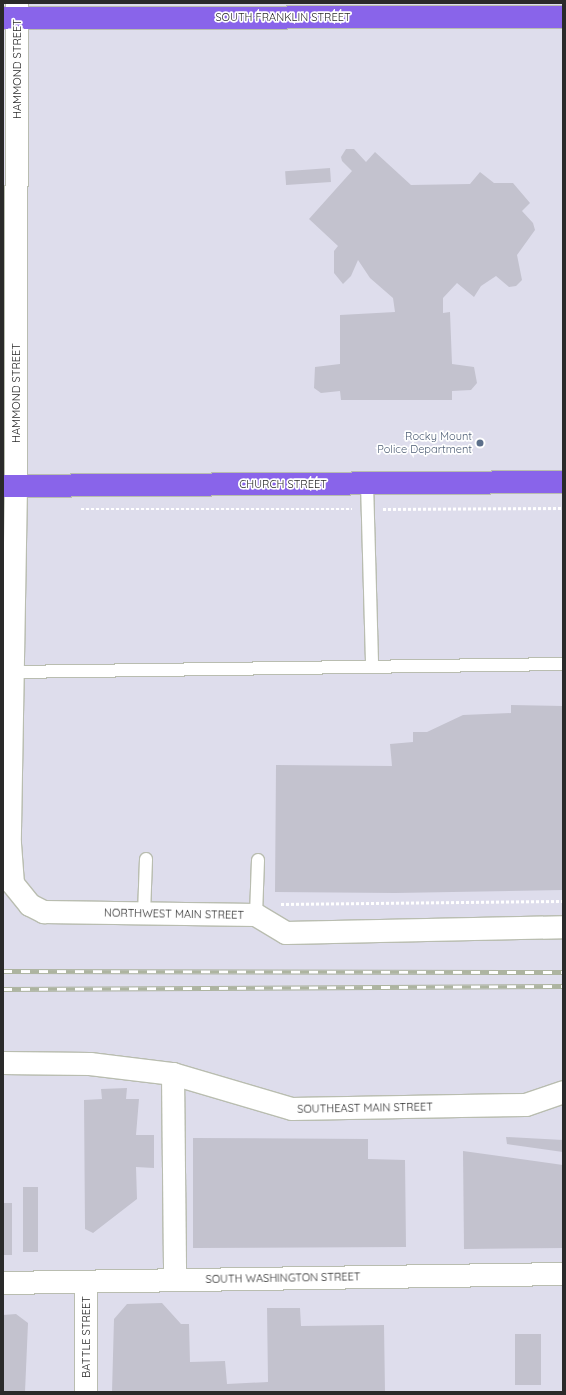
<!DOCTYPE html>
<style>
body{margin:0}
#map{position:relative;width:566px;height:1395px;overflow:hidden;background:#deddec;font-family:Quicksand,sans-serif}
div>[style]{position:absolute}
.building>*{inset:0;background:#c3c2ce;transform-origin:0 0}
.path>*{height:2.5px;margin-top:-1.25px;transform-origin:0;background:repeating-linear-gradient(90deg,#fff 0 3px,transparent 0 5px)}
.roads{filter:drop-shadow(1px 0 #b9bdb0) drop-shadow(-1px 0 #b9bdb0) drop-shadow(0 1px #b9bdb0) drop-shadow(0 -1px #b9bdb0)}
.service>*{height:12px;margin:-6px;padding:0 6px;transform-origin:6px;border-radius:6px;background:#fff}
.minor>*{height:22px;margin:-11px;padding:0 11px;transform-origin:11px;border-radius:11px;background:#fff}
.tertiary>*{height:22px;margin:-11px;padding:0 11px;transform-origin:11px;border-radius:11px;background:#fff}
.primary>*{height:22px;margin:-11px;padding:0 11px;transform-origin:11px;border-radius:11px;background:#8964ea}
.rail>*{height:4.5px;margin-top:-2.25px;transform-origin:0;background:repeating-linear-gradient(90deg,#fff 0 9px,#adb4a0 0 18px);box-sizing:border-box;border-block:1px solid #adb4a0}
.dots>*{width:11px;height:11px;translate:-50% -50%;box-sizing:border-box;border:2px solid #fff;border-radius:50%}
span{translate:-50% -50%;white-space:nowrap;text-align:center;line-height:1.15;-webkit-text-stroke:3.5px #fff;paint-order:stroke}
.street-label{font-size:11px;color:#2a2a2a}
.service-label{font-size:11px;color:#4e5e75}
.right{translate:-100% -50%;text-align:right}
.frame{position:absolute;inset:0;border:4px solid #2a2a2a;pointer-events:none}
</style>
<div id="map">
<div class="building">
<i style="clip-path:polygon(346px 149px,354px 149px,366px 162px,375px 152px,411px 185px,470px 184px,480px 172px,494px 183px,513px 183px,530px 203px,522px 211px,533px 223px,535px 230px,517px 255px,522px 280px,516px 286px,509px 287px,496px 276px,481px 286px,474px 297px,457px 283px,443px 298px,443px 313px,450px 312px,452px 364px,474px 367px,477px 383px,471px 390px,452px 391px,452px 400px,341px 400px,340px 391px,321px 393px,314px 388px,315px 367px,340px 364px,340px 315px,395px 312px,393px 298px,370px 278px,358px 260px,351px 276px,343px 284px,334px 273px,334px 251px,338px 246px,309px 219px,352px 171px,342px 161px,341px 157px)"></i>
<i style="left:330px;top:168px;width:14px;height:45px;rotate:86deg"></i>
<i style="clip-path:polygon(511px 705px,563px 706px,563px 890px,395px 893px,275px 892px,276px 765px,392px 766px,390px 744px,413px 742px,413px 732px,427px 732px,463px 715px,511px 713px)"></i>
<i style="clip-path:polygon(127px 1088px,126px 1099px,139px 1099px,136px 1135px,154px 1135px,154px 1168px,136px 1167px,137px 1199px,93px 1233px,85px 1229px,84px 1100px,102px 1099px,101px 1089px)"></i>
<i style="clip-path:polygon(506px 1137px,563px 1140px,563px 1152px,507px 1144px)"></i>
<i style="clip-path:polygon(193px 1138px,368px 1139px,368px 1159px,405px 1160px,406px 1247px,193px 1248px)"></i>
<i style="clip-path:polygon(463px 1151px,563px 1165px,563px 1248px,464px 1249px)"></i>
<i style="left:23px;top:1187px;width:15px;height:65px"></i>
<i style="left:3px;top:1203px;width:9px;height:52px"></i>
<i style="clip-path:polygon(162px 1303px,181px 1324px,189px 1324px,190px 1362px,225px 1361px,227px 1384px,268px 1382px,267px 1308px,300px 1308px,301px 1326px,384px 1325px,385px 1392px,112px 1392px,114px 1319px,127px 1304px)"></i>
<i style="clip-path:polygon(16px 1314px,28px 1323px,25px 1392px,3px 1392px,3px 1315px)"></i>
<i style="left:515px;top:1334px;width:26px;height:51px"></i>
</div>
<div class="path">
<i style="left:81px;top:509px;width:271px"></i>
<i style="left:383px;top:509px;width:180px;rotate:-0.3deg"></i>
<i style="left:281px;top:904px;width:282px;rotate:-0.6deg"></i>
</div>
<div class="roads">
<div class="service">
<i style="left:367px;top:483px;width:184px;rotate:88.4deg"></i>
<i style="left:12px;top:672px;width:551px;rotate:-0.83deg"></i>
<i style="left:144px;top:914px;width:55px;rotate:-87.9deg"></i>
<i style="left:256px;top:915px;width:55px;rotate:-87.9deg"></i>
</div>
<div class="minor">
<i style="left:16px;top:486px;width:358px;rotate:91deg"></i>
<i style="left:10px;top:844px;width:40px;rotate:85.7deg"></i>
<i style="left:13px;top:884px;width:27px;rotate:51deg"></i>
<i style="left:30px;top:905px;width:16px;rotate:27deg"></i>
<i style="left:44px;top:912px;width:212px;rotate:0.8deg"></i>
<i style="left:256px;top:915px;width:35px;rotate:31deg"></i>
<i style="left:286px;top:933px;width:277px;rotate:-1.2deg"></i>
<i style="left:3px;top:1063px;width:87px;rotate:0.7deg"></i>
<i style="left:90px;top:1064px;width:84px;rotate:6.9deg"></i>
<i style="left:173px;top:1074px;width:124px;rotate:16.4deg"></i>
<i style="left:292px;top:1109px;width:234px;rotate:-1deg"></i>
<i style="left:526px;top:1105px;width:39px;rotate:-19deg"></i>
<i style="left:173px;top:1074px;width:206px;rotate:89.4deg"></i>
<i style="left:3px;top:1283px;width:560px;rotate:-0.92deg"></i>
<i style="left:86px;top:1392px;width:110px;rotate:-90deg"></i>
</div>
<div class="tertiary">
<i style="left:16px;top:486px;width:483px;rotate:-89.9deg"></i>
</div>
<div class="primary">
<i style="left:3px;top:18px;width:560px;rotate:-0.1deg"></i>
<i style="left:3px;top:486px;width:560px;rotate:-0.41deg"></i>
</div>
</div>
<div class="rail">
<i style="left:3px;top:971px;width:560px;rotate:0.1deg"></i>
<i style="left:3px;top:989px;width:560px;rotate:-0.31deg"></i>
</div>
<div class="dots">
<i style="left:480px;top:443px;background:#5c6f8a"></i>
</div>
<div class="street-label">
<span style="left:283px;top:17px">SOUTH FRANKLIN STREET</span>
<span style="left:17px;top:69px;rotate:-90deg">HAMMOND STREET</span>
<span style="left:16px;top:393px;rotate:-90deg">HAMMOND STREET</span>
<span style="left:283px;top:484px">CHURCH STREET</span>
<span style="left:174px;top:914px;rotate:1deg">NORTHWEST MAIN STREET</span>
<span style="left:365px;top:1108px;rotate:-1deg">SOUTHEAST MAIN STREET</span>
<span style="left:283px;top:1278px;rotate:-1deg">SOUTH WASHINGTON STREET</span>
<span style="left:86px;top:1337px;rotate:-90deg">BATTLE STREET</span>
</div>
<div class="service-label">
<span class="right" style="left:472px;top:443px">Rocky Mount<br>Police Department</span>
</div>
<div class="frame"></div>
</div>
